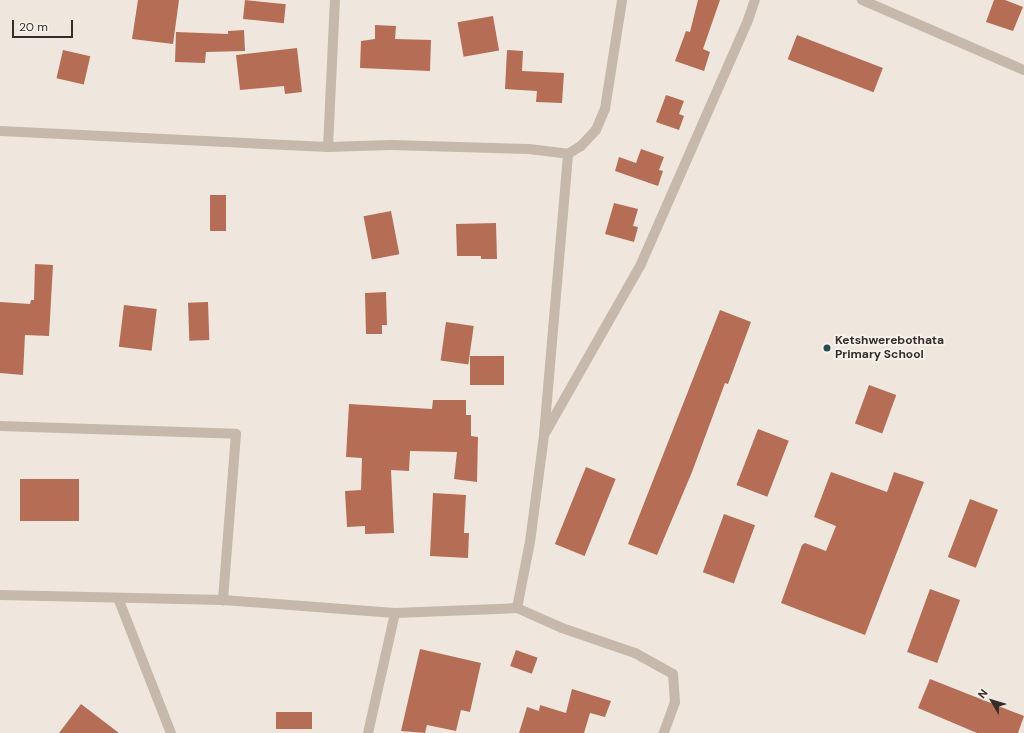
<!DOCTYPE html>
<style>
body{margin:0}
#map{position:relative;width:1024px;height:733px;overflow:hidden;background:#efe7de;font-family:"DM Sans",sans-serif}
div>[style]{position:absolute}
.building>*{inset:0;background:#b66d55;transform-origin:0 0}
.minor>*{height:10px;margin:-5px;padding:0 5px;transform-origin:5px;border-radius:5px;background:#c6b8ab}
.dots>*{width:11px;height:11px;translate:-50% -50%;box-sizing:border-box;border:2px solid #f7f1ea;border-radius:50%}
span{translate:-50% -50%;white-space:nowrap;text-align:center;line-height:1.15;-webkit-text-stroke:4px #f7f1ea;paint-order:stroke}
.poi-label{font-size:12px;color:#352d2a;font-weight:700}
.left{translate:0 -50%;text-align:left}
.north{position:absolute;left:972px;top:681px;width:40px;height:40px;-webkit-text-stroke:3px #f7f1ea;paint-order:stroke;rotate:308deg;font-size:11px;font-weight:700;line-height:16px;text-align:center;color:#352d2a}
.north::after{content:'';display:block;margin:auto;width:14px;height:18px;background:#352d2a;clip-path:polygon(50% 0,100% 100%,50% 72%,0 100%)}
.scale{position:absolute;left:12px;top:20px;width:61px;height:18px;box-sizing:border-box;border:2px solid #352d2a;border-top:0;padding-left:5px;font-size:12px;line-height:14px;white-space:nowrap;color:#352d2a;-webkit-text-stroke:3px #f7f1ea;paint-order:stroke}
</style>
<div id="map">
<div class="building">
<i style="clip-path:polygon(138px 0,179px 0,173px 44px,132px 39px)"></i>
<i style="left:245px;top:0;width:41px;height:19px;rotate:6deg"></i>
<i style="clip-path:polygon(698px 0,720px 0,703px 49px,710px 52px,704px 71px,675px 61px,686px 31px,690px 32px)"></i>
<i style="clip-path:polygon(994px 0,1005px 0,1023px 7px,1013px 31px,986px 22px)"></i>
<i style="left:493px;top:16px;width:35px;height:36px;rotate:80deg"></i>
<i style="clip-path:polygon(375px 25px,396px 26px,395px 39px,431px 40px,430px 71px,360px 68px,361px 41px,375px 39px)"></i>
<i style="clip-path:polygon(244px 30px,245px 51px,206px 52px,205px 63px,175px 62px,176px 32px,228px 34px,228px 31px)"></i>
<i style="left:797px;top:35px;width:92px;height:26px;rotate:21deg"></i>
<i style="clip-path:polygon(297px 48px,302px 92px,285px 94px,284px 86px,240px 90px,236px 55px)"></i>
<i style="left:63px;top:50px;width:28px;height:29px;rotate:13deg"></i>
<i style="clip-path:polygon(507px 50px,523px 51px,522px 71px,564px 73px,562px 103px,536px 102px,537px 91px,505px 89px)"></i>
<i style="clip-path:polygon(666px 95px,684px 101px,679px 114px,684px 116px,679px 130px,656px 122px)"></i>
<i style="clip-path:polygon(641px 149px,664px 157px,659px 170px,663px 171px,658px 186px,615px 171px,619px 157px,636px 163px)"></i>
<i style="left:210px;top:195px;width:16px;height:36px"></i>
<i style="clip-path:polygon(614px 203px,638px 209px,633px 226px,638px 227px,634px 242px,605px 234px)"></i>
<i style="left:391px;top:211px;width:44px;height:28px;rotate:79deg"></i>
<i style="clip-path:polygon(496px 223px,497px 259px,481px 259px,481px 256px,457px 256px,456px 224px)"></i>
<i style="clip-path:polygon(35px 264px,53px 265px,49px 336px,25px 335px,23px 375px,0 373px,0 302px,30px 304px,31px 300px,34px 300px)"></i>
<i style="clip-path:polygon(386px 292px,387px 325px,382px 325px,382px 334px,366px 334px,365px 293px)"></i>
<i style="left:208px;top:302px;width:38px;height:20px;rotate:88deg"></i>
<i style="left:124px;top:305px;width:33px;height:42px;rotate:7deg"></i>
<i style="clip-path:polygon(720px 310px,751px 322px,728px 384px,725px 383px,692px 472px,657px 555px,628px 544px)"></i>
<i style="left:446px;top:322px;width:28px;height:39px;rotate:8deg"></i>
<i style="left:470px;top:356px;width:34px;height:29px"></i>
<i style="left:869px;top:385px;width:29px;height:41px;rotate:20deg"></i>
<i style="clip-path:polygon(433px 400px,466px 400px,466px 415px,471px 415px,471px 436px,478px 437px,477px 482px,454px 479px,457px 452px,410px 451px,409px 471px,391px 470px,394px 533px,365px 534px,365px 526px,347px 527px,345px 491px,361px 490px,362px 458px,346px 457px,349px 404px,432px 409px)"></i>
<i style="left:758px;top:429px;width:33px;height:60px;rotate:21deg"></i>
<i style="left:586px;top:467px;width:32px;height:83px;rotate:22deg"></i>
<i style="clip-path:polygon(831px 472px,887px 492px,894px 472px,924px 482px,865px 635px,781px 603px,802px 545px,805px 543px,826px 551px,836px 526px,814px 517px)"></i>
<i style="left:79px;top:479px;width:42px;height:59px;rotate:90deg"></i>
<i style="clip-path:polygon(433px 493px,466px 495px,464px 533px,469px 533px,468px 558px,430px 556px)"></i>
<i style="left:970px;top:499px;width:30px;height:62px;rotate:21deg"></i>
<i style="left:724px;top:514px;width:33px;height:62px;rotate:20deg"></i>
<i style="left:930px;top:589px;width:32px;height:67px;rotate:20deg"></i>
<i style="clip-path:polygon(420px 649px,481px 663px,470px 712px,461px 710px,456px 731px,427px 725px,425px 733px,401px 731px)"></i>
<i style="left:516px;top:650px;width:23px;height:17px;rotate:20deg"></i>
<i style="clip-path:polygon(930px 679px,1024px 716px,1018px 733px,977px 733px,918px 708px)"></i>
<i style="clip-path:polygon(572px 689px,611px 701px,605px 717px,590px 713px,584px 733px,519px 733px,527px 707px,539px 711px,540px 705px,566px 713px)"></i>
<i style="clip-path:polygon(81px 704px,119px 733px,59px 733px)"></i>
<i style="left:312px;top:712px;width:17px;height:36px;rotate:90deg"></i>
</div>
<div class="minor">
<i style="left:862px;top:0;width:176px;rotate:23.4deg"></i>
<i style="left:0;top:131px;width:328px;rotate:2.8deg"></i>
<i style="left:328px;top:147px;width:63px;rotate:-1.8deg"></i>
<i style="left:391px;top:145px;width:138px;rotate:1.7deg"></i>
<i style="left:529px;top:149px;width:39px;rotate:7deg"></i>
<i style="left:568px;top:154px;width:15px;rotate:-32deg"></i>
<i style="left:581px;top:146px;width:22px;rotate:-47deg"></i>
<i style="left:596px;top:130px;width:23px;rotate:-67deg"></i>
<i style="left:605px;top:109px;width:110px;rotate:-81.1deg"></i>
<i style="left:328px;top:147px;width:147px;rotate:-87.3deg"></i>
<i style="left:0;top:426px;width:236px;rotate:1.9deg"></i>
<i style="left:236px;top:434px;width:167px;rotate:94.5deg"></i>
<i style="left:544px;top:435px;width:197px;rotate:-60.4deg"></i>
<i style="left:641px;top:264px;width:266px;rotate:-66.3deg"></i>
<i style="left:748px;top:20px;width:21px;rotate:-71deg"></i>
<i style="left:0;top:595px;width:223px;rotate:1.3deg"></i>
<i style="left:223px;top:600px;width:172px;rotate:4.3deg"></i>
<i style="left:395px;top:613px;width:122px;rotate:-2.3deg"></i>
<i style="left:517px;top:608px;width:49px;rotate:24deg"></i>
<i style="left:562px;top:628px;width:77px;rotate:18.9deg"></i>
<i style="left:635px;top:653px;width:43px;rotate:28.9deg"></i>
<i style="left:673px;top:674px;width:28px;rotate:86deg"></i>
<i style="left:675px;top:702px;width:33px;rotate:110deg"></i>
<i style="left:118px;top:598px;width:145px;rotate:68.6deg"></i>
<i style="left:517px;top:608px;width:67px;rotate:-78.9deg"></i>
<i style="left:530px;top:542px;width:108px;rotate:-82.5deg"></i>
<i style="left:544px;top:435px;width:282px;rotate:-85.1deg"></i>
<i style="left:368px;top:733px;width:123px;rotate:-77.3deg"></i>
</div>
<div class="dots">
<i style="left:827px;top:348px;background:#244e51"></i>
</div>
<div class="poi-label">
<span class="left" style="left:835px;top:348px">Ketshwerebothata<br>Primary School</span>
</div>
<div class="north">N</div>
<div class="scale">20 m</div>
</div>
